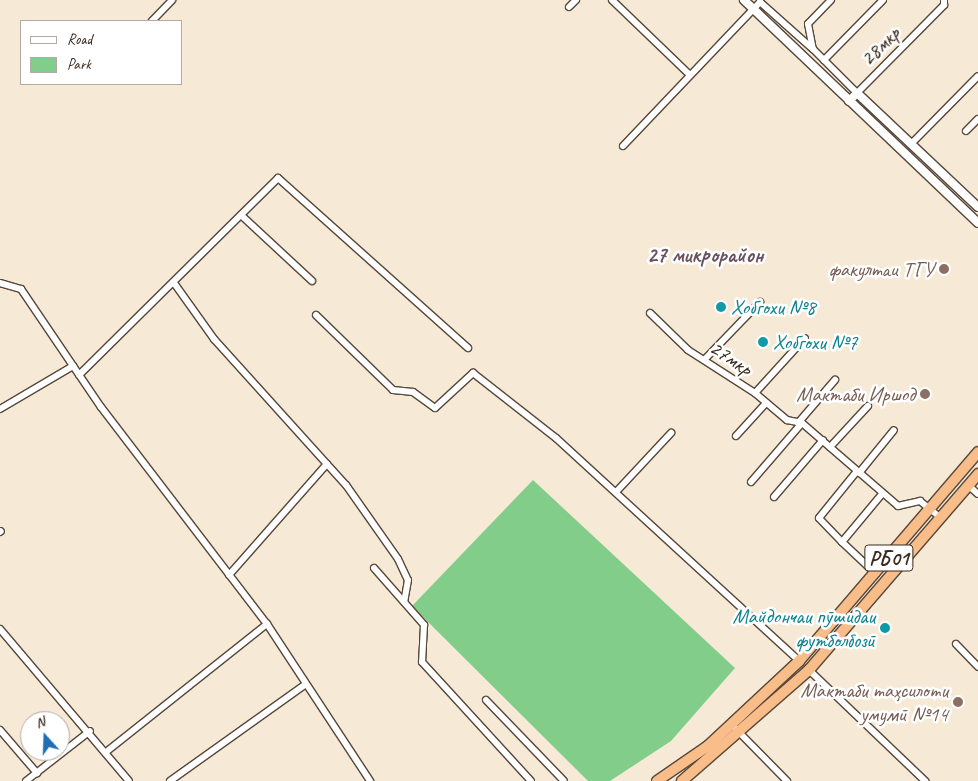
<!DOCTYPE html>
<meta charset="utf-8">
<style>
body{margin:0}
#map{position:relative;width:978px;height:781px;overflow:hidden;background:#f6ead6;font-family:Caveat,sans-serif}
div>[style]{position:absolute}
.green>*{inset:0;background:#83cd8a}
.roads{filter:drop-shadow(1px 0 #57473a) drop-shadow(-1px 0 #57473a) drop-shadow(0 1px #57473a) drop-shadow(0 -1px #57473a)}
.minor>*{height:6px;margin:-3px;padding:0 3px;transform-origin:3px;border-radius:3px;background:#fff}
.tertiary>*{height:8px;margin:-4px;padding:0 4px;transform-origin:4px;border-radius:4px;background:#fff}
.trunk>*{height:10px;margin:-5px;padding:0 5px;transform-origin:5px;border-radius:5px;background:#f8bd89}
.dots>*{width:14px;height:14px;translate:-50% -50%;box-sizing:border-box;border:2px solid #fff;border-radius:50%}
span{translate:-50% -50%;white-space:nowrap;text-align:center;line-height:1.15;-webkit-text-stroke:5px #fff;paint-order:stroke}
.shield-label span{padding:1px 4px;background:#fff;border:1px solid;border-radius:4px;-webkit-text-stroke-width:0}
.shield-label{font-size:20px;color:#3b2a1e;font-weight:700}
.street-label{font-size:21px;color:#3b2a1e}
.education-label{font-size:21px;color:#785e54}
.right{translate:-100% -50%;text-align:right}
.culture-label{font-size:21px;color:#0d838f}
.left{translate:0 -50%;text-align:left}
.neighbourhood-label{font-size:22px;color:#6a515f;font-weight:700}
.legend{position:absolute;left:20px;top:20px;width:162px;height:65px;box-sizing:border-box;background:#fff;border:1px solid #b1aaa5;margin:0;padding:6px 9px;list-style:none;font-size:15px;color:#3b2a1e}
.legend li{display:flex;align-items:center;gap:10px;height:25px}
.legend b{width:25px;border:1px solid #b1aaa5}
.north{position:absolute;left:20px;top:711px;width:50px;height:50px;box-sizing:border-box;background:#fff;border:1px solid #b1aaa5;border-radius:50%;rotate:340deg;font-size:14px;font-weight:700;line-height:20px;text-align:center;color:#3b2a1e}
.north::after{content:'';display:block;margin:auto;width:18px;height:22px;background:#1f6fb2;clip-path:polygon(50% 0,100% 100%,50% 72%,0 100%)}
</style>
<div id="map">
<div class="green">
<i style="clip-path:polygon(533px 480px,735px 668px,671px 741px,610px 781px,588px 781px,412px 606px)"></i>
</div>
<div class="roads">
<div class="minor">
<i style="left:612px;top:0;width:108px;rotate:43.9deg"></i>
<i style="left:831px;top:0;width:33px;rotate:134deg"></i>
<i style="left:808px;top:24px;width:25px;rotate:79deg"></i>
<i style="left:813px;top:49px;width:62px;rotate:45deg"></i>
<i style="left:857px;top:93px;width:124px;rotate:-45.3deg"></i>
<i style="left:944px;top:5px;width:5px;rotate:-90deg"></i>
<i style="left:569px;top:7px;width:10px;rotate:-45deg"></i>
<i style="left:152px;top:21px;width:29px;rotate:-46deg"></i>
<i style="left:824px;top:60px;width:84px;rotate:-45.5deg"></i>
<i style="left:966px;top:131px;width:17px;rotate:-45deg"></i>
<i style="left:911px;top:144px;width:95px;rotate:-45.4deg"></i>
<i style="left:623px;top:146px;width:199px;rotate:-46.4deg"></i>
<i style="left:760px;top:2px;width:71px;rotate:41.6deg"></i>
<i style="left:241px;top:215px;width:97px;rotate:42.9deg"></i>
<i style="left:0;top:283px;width:22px;rotate:16deg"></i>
<i style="left:21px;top:289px;width:143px;rotate:55.9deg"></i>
<i style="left:101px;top:407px;width:273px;rotate:52.6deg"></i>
<i style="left:267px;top:624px;width:188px;rotate:56.7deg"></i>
<i style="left:174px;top:283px;width:69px;rotate:54.5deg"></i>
<i style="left:214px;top:339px;width:197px;rotate:47.9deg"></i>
<i style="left:346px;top:485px;width:90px;rotate:54.9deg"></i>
<i style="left:398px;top:559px;width:23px;rotate:65deg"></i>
<i style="left:408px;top:580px;width:22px;rotate:100deg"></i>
<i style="left:650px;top:313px;width:53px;rotate:44.2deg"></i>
<i style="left:688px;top:350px;width:80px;rotate:32.7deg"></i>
<i style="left:755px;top:393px;width:42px;rotate:40.2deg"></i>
<i style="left:787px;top:420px;width:15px;rotate:11deg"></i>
<i style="left:802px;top:423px;width:127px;rotate:40.8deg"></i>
<i style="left:898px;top:506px;width:23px;rotate:-13deg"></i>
<i style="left:920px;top:501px;width:27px;rotate:39deg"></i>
<i style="left:316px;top:315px;width:107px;rotate:44.2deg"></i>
<i style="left:393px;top:390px;width:20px;rotate:6deg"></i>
<i style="left:413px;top:392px;width:27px;rotate:36deg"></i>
<i style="left:435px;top:408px;width:52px;rotate:-42.6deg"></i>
<i style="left:473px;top:373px;width:105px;rotate:38.1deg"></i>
<i style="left:556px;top:438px;width:330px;rotate:42.5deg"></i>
<i style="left:706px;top:358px;width:78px;rotate:-46deg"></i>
<i style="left:79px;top:375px;width:280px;rotate:-44.7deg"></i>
<i style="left:278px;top:178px;width:255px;rotate:41.8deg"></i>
<i style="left:755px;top:393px;width:74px;rotate:-47.7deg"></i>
<i style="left:0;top:409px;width:85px;rotate:-30.5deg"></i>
<i style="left:798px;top:423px;width:57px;rotate:-49.3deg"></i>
<i style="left:736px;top:436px;width:45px;rotate:-47.7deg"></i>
<i style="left:830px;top:447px;width:56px;rotate:-47.2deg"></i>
<i style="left:859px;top:473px;width:55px;rotate:-50.9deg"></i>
<i style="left:751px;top:482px;width:78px;rotate:-49.2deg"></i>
<i style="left:968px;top:485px;width:13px;rotate:42deg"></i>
<i style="left:616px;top:492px;width:81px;rotate:-47deg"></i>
<i style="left:774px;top:497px;width:75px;rotate:-49.3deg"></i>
<i style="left:0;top:532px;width:1px;rotate:-45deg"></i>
<i style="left:842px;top:542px;width:33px;rotate:-134deg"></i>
<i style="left:819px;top:518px;width:60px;rotate:-51deg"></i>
<i style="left:374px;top:568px;width:76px;rotate:48.7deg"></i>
<i style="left:424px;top:625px;width:37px;rotate:93deg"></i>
<i style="left:422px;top:662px;width:161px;rotate:47.5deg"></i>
<i style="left:876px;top:574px;width:47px;rotate:-136.7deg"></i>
<i style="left:842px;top:542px;width:62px;rotate:-50.2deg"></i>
<i style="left:229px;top:575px;width:148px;rotate:-48.6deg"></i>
<i style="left:0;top:629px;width:199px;rotate:49.7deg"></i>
<i style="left:956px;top:644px;width:32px;rotate:46deg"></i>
<i style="left:809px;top:670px;width:161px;rotate:43.7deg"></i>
<i style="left:486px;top:700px;width:112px;rotate:46.1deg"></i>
<i style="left:731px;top:724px;width:80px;rotate:45.5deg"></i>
<i style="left:0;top:730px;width:57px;rotate:49.3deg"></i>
<i style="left:106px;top:752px;width:206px;rotate:-38.5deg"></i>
<i style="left:26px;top:781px;width:81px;rotate:-38deg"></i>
<i style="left:170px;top:781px;width:167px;rotate:-35.5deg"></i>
</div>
<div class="tertiary">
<i style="left:744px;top:0;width:323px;rotate:43.6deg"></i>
<i style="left:849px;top:101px;width:11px;rotate:-45deg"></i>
<i style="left:857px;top:93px;width:166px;rotate:43.3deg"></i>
</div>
<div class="trunk">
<i style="left:657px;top:781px;width:62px;rotate:-34.5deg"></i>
<i style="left:708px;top:746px;width:125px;rotate:-43deg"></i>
<i style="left:799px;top:661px;width:275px;rotate:-49.4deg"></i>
<i style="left:682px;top:781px;width:169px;rotate:-41.2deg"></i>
<i style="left:809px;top:670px;width:259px;rotate:-49.2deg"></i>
</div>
</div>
<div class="dots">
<i style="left:944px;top:269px;background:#8d6e63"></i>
<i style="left:721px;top:307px;background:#0f9aa8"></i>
<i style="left:763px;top:342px;background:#0f9aa8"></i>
<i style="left:925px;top:394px;background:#8d6e63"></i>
<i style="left:885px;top:628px;background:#0f9aa8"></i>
<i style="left:958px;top:702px;background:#8d6e63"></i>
</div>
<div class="shield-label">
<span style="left:889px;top:558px">РБ01</span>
</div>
<div class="street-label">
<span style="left:880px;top:46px;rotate:-45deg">28мкр</span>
<span style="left:731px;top:358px;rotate:34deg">27мкр</span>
</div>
<div class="education-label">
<span class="right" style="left:934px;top:269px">факултаи ТГУ</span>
<span class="right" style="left:915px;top:394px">Мактаби Иршод</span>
<span class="right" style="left:948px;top:702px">Мактаби таҳсилоти<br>умумӣ №14</span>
</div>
<div class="culture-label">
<span class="left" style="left:731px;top:307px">Хобгохи №8</span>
<span class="left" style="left:773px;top:342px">Хобгохи №7</span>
<span class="right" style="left:875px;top:628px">Майдончаи пӯшидаи<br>футболбозӣ</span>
</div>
<div class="neighbourhood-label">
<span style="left:705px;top:256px">27 микрорайон</span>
</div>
<ul class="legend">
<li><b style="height:6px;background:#fff"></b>Road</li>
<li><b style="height:14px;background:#83cd8a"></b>Park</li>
</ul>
<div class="north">N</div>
</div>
